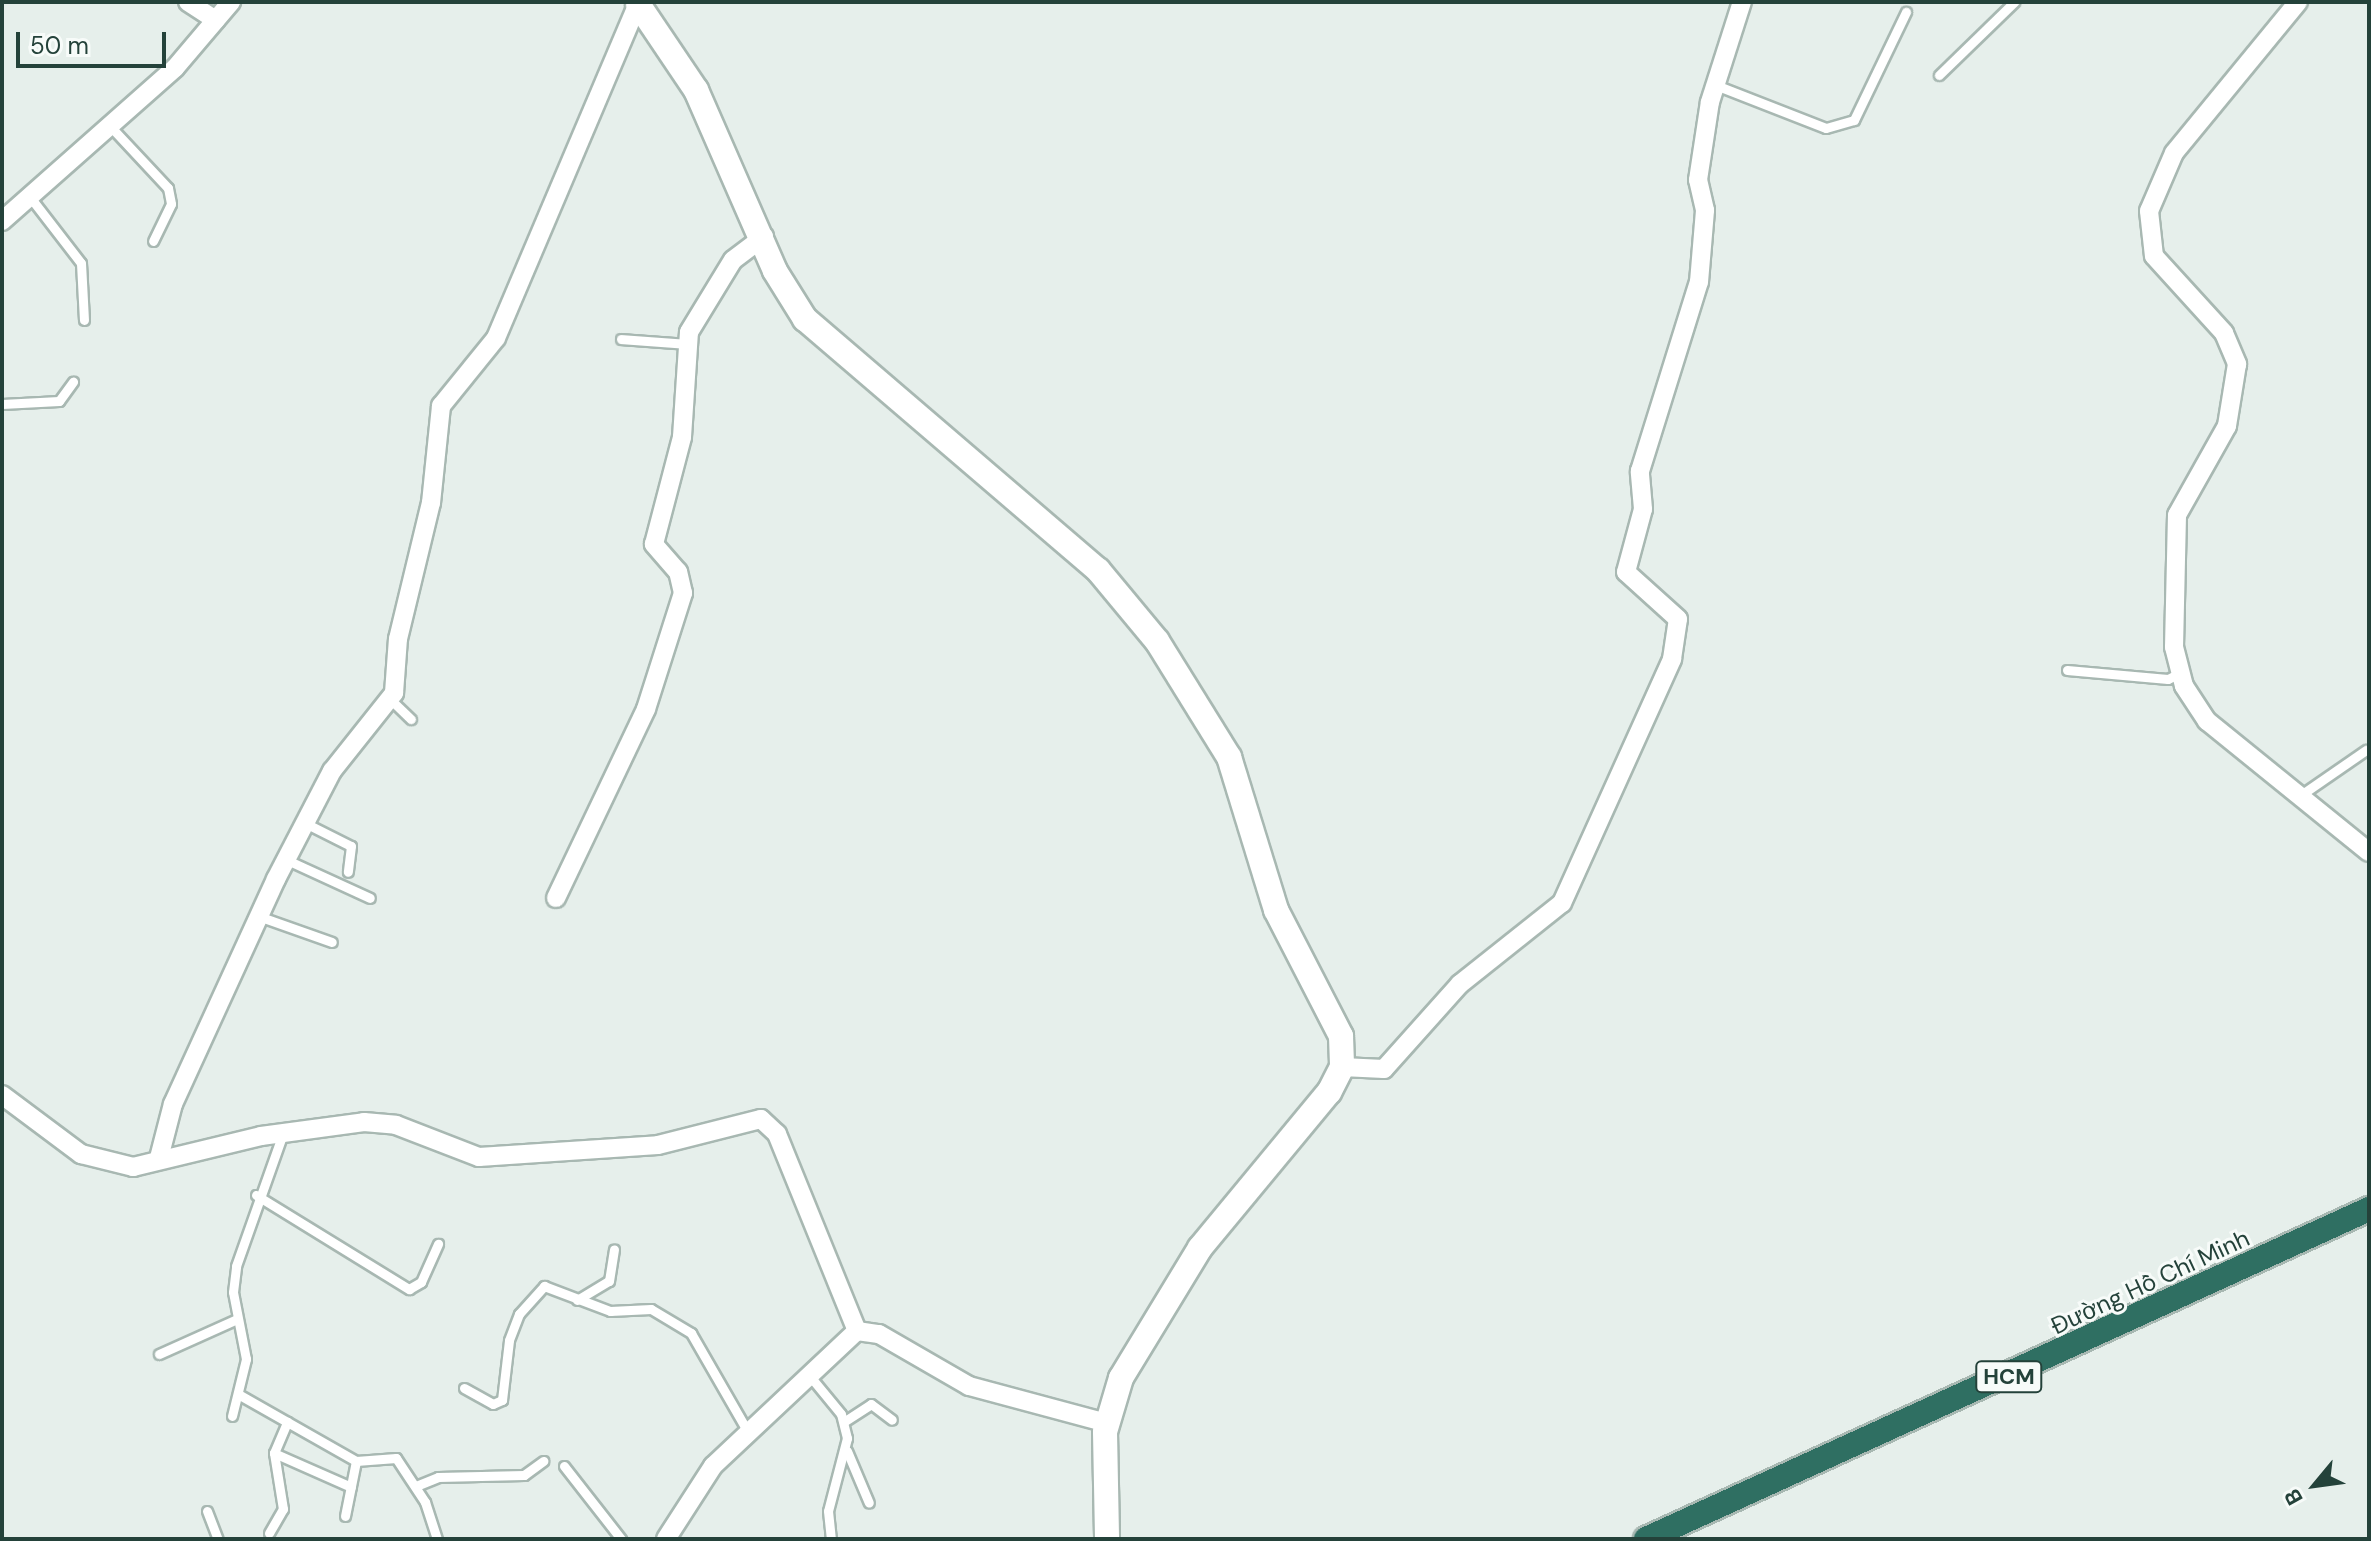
<!DOCTYPE html>
<meta charset="utf-8">
<style>
body{margin:0}
#map{position:relative;width:2371px;height:1541px;overflow:hidden;background:#e6efeb;font-family:"DM Sans",sans-serif}
div>[style]{position:absolute}
.roads{filter:drop-shadow(2px 0 #a8b8b2) drop-shadow(-2px 0 #a8b8b2) drop-shadow(0 2px #a8b8b2) drop-shadow(0 -2px #a8b8b2)}
.lane>*{height:9px;margin:-4.5px;padding:0 4.5px;transform-origin:4.5px;border-radius:4.5px;background:#fff}
.street>*{height:18px;margin:-9px;padding:0 9px;transform-origin:9px;border-radius:9px;background:#fff}
.secondary>*{height:24px;margin:-12px;padding:0 12px;transform-origin:12px;border-radius:12px;background:#fff}
.highway>*{height:24px;margin:-12px;padding:0 12px;transform-origin:12px;border-radius:12px;background:#2f6f62}
span{translate:-50% -50%;white-space:nowrap;text-align:center;line-height:1.15;-webkit-text-stroke:6px #f7fbf9;paint-order:stroke}
.shield-label span{padding:2px 6px;background:#f7fbf9;border:2px solid;border-radius:6px;-webkit-text-stroke-width:0}
.shield-label{font-size:22px;color:#24423a;font-weight:700}
.street-label{font-size:24px;color:#24423a}
.frame{position:absolute;inset:0;border:4px solid #24423a;pointer-events:none}
.north{position:absolute;left:2275px;top:1445px;width:80px;height:80px;-webkit-text-stroke:6px #f7fbf9;paint-order:stroke;rotate:241deg;font-size:22px;font-weight:700;line-height:32px;text-align:center;color:#24423a}
.north::after{content:'';display:block;margin:auto;width:28px;height:36px;background:#24423a;clip-path:polygon(50% 0,100% 100%,50% 72%,0 100%)}
.scale{position:absolute;left:16px;top:32px;width:150px;height:36px;box-sizing:border-box;border:4px solid #24423a;border-top:0;padding-left:10px;font-size:24px;line-height:28px;white-space:nowrap;color:#24423a;-webkit-text-stroke:6px #f7fbf9;paint-order:stroke}
</style>
<div id="map">
<div class="roads">
<div class="lane">
<i style="left:1939px;top:75px;width:105px;rotate:-44.2deg"></i>
<i style="left:1713px;top:84px;width:121px;rotate:21.3deg"></i>
<i style="left:1826px;top:128px;width:29px;rotate:-16deg"></i>
<i style="left:1854px;top:120px;width:120px;rotate:-64.3deg"></i>
<i style="left:110px;top:126px;width:85px;rotate:46.9deg"></i>
<i style="left:168px;top:188px;width:16px;rotate:79deg"></i>
<i style="left:171px;top:204px;width:41px;rotate:115.9deg"></i>
<i style="left:30px;top:197px;width:83px;rotate:52.3deg"></i>
<i style="left:81px;top:263px;width:57px;rotate:87deg"></i>
<i style="left:621px;top:339px;width:66px;rotate:4.3deg"></i>
<i style="left:2px;top:404px;width:57px;rotate:-3deg"></i>
<i style="left:59px;top:401px;width:24px;rotate:-54deg"></i>
<i style="left:2067px;top:670px;width:101px;rotate:5.1deg"></i>
<i style="left:2168px;top:679px;width:13px;rotate:-27deg"></i>
<i style="left:390px;top:699px;width:29px;rotate:44deg"></i>
<i style="left:2298px;top:797px;width:83px;rotate:-34.7deg"></i>
<i style="left:307px;top:824px;width:49px;rotate:26.6deg"></i>
<i style="left:351px;top:846px;width:26px;rotate:97deg"></i>
<i style="left:287px;top:860px;width:91px;rotate:24.6deg"></i>
<i style="left:261px;top:917px;width:75px;rotate:19.4deg"></i>
<i style="left:256px;top:1195px;width:180px;rotate:31.6deg"></i>
<i style="left:409px;top:1289px;width:14px;rotate:-30deg"></i>
<i style="left:421px;top:1282px;width:42px;rotate:-65.9deg"></i>
<i style="left:577px;top:1300px;width:37px;rotate:-31deg"></i>
<i style="left:609px;top:1281px;width:32px;rotate:-81deg"></i>
<i style="left:159px;top:1354px;width:85px;rotate:-24.2deg"></i>
<i style="left:809px;top:1375px;width:50px;rotate:50.6deg"></i>
<i style="left:841px;top:1414px;width:25px;rotate:76deg"></i>
<i style="left:847px;top:1438px;width:75px;rotate:104.6deg"></i>
<i style="left:828px;top:1511px;width:28px;rotate:84deg"></i>
<i style="left:464px;top:1388px;width:33px;rotate:29deg"></i>
<i style="left:493px;top:1404px;width:10px;rotate:-24deg"></i>
<i style="left:502px;top:1400px;width:60px;rotate:-83.3deg"></i>
<i style="left:509px;top:1340px;width:28px;rotate:-69deg"></i>
<i style="left:519px;top:1314px;width:38px;rotate:-48deg"></i>
<i style="left:544px;top:1286px;width:71px;rotate:20.7deg"></i>
<i style="left:610px;top:1311px;width:41px;rotate:-2.8deg"></i>
<i style="left:651px;top:1309px;width:47px;rotate:31deg"></i>
<i style="left:691px;top:1333px;width:114px;rotate:60.1deg"></i>
<i style="left:238px;top:1394px;width:136px;rotate:29.6deg"></i>
<i style="left:356px;top:1461px;width:56px;rotate:101.3deg"></i>
<i style="left:232px;top:1416px;width:59px;rotate:-76.2deg"></i>
<i style="left:246px;top:1359px;width:68px;rotate:-101deg"></i>
<i style="left:233px;top:1292px;width:26px;rotate:-83deg"></i>
<i style="left:236px;top:1266px;width:141px;rotate:-70.5deg"></i>
<i style="left:845px;top:1421px;width:31px;rotate:-33deg"></i>
<i style="left:871px;top:1404px;width:26px;rotate:37deg"></i>
<i style="left:847px;top:1451px;width:56px;rotate:67.1deg"></i>
<i style="left:274px;top:1453px;width:34px;rotate:-67deg"></i>
<i style="left:356px;top:1461px;width:40px;rotate:-4.3deg"></i>
<i style="left:396px;top:1458px;width:53px;rotate:56.6deg"></i>
<i style="left:425px;top:1502px;width:39px;rotate:72deg"></i>
<i style="left:564px;top:1466px;width:93px;rotate:52deg"></i>
<i style="left:416px;top:1486px;width:24px;rotate:-22deg"></i>
<i style="left:438px;top:1477px;width:86px;rotate:-1.3deg"></i>
<i style="left:524px;top:1475px;width:24px;rotate:-36deg"></i>
<i style="left:207px;top:1511px;width:30px;rotate:69deg"></i>
<i style="left:269px;top:1533px;width:28px;rotate:-60deg"></i>
<i style="left:283px;top:1509px;width:57px;rotate:-99.1deg"></i>
<i style="left:274px;top:1453px;width:84px;rotate:23.8deg"></i>
</div>
<div class="street">
<i style="left:188px;top:2px;width:33px;rotate:33deg"></i>
<i style="left:2298px;top:2px;width:195px;rotate:129.4deg"></i>
<i style="left:2174px;top:153px;width:63px;rotate:113.3deg"></i>
<i style="left:2149px;top:211px;width:45px;rotate:83.7deg"></i>
<i style="left:2154px;top:256px;width:104px;rotate:47.7deg"></i>
<i style="left:2224px;top:333px;width:34px;rotate:67deg"></i>
<i style="left:2237px;top:364px;width:63px;rotate:99.2deg"></i>
<i style="left:2227px;top:426px;width:102px;rotate:119.3deg"></i>
<i style="left:2177px;top:515px;width:132px;rotate:91.3deg"></i>
<i style="left:2174px;top:647px;width:40px;rotate:75.6deg"></i>
<i style="left:2184px;top:686px;width:42px;rotate:56.7deg"></i>
<i style="left:2207px;top:721px;width:208px;rotate:39deg"></i>
<i style="left:2px;top:221px;width:231px;rotate:-41.5deg"></i>
<i style="left:175px;top:68px;width:87px;rotate:-49.7deg"></i>
<i style="left:556px;top:898px;width:209px;rotate:-64.5deg"></i>
<i style="left:646px;top:709px;width:122px;rotate:-72.3deg"></i>
<i style="left:683px;top:593px;width:22px;rotate:-103deg"></i>
<i style="left:678px;top:572px;width:37px;rotate:-131deg"></i>
<i style="left:654px;top:544px;width:111px;rotate:-75.3deg"></i>
<i style="left:682px;top:437px;width:105px;rotate:-86.2deg"></i>
<i style="left:689px;top:332px;width:84px;rotate:-58.6deg"></i>
<i style="left:733px;top:260px;width:39px;rotate:-37deg"></i>
<i style="left:1342px;top:1067px;width:42px;rotate:2.7deg"></i>
<i style="left:1384px;top:1069px;width:114px;rotate:-48.2deg"></i>
<i style="left:1460px;top:984px;width:130px;rotate:-38.5deg"></i>
<i style="left:1562px;top:903px;width:268px;rotate:-65.7deg"></i>
<i style="left:1672px;top:659px;width:40px;rotate:-81.5deg"></i>
<i style="left:1678px;top:619px;width:70px;rotate:-137.9deg"></i>
<i style="left:1626px;top:572px;width:65px;rotate:-74.9deg"></i>
<i style="left:1643px;top:509px;width:38px;rotate:-95deg"></i>
<i style="left:1640px;top:471px;width:198px;rotate:-72.7deg"></i>
<i style="left:1699px;top:282px;width:72px;rotate:-85.2deg"></i>
<i style="left:1705px;top:210px;width:31px;rotate:-103deg"></i>
<i style="left:1698px;top:180px;width:79px;rotate:-81.3deg"></i>
<i style="left:1710px;top:102px;width:105px;rotate:-72.3deg"></i>
<i style="left:2px;top:1095px;width:99px;rotate:36.8deg"></i>
<i style="left:81px;top:1154px;width:54px;rotate:14deg"></i>
<i style="left:133px;top:1167px;width:132px;rotate:-13.6deg"></i>
<i style="left:261px;top:1136px;width:104px;rotate:-7.7deg"></i>
<i style="left:364px;top:1122px;width:32px;rotate:5deg"></i>
<i style="left:396px;top:1125px;width:89px;rotate:21.1deg"></i>
<i style="left:479px;top:1157px;width:179px;rotate:-3.8deg"></i>
<i style="left:658px;top:1145px;width:106px;rotate:-14.2deg"></i>
<i style="left:761px;top:1119px;width:22px;rotate:43deg"></i>
<i style="left:777px;top:1134px;width:213px;rotate:67.9deg"></i>
<i style="left:159px;top:1158px;width:56px;rotate:-75.5deg"></i>
<i style="left:173px;top:1104px;width:247px;rotate:-65.4deg"></i>
<i style="left:276px;top:879px;width:122px;rotate:-62.6deg"></i>
<i style="left:332px;top:771px;width:100px;rotate:-51.5deg"></i>
<i style="left:394px;top:693px;width:54px;rotate:-85.8deg"></i>
<i style="left:398px;top:639px;width:140px;rotate:-76.4deg"></i>
<i style="left:431px;top:503px;width:98px;rotate:-84.1deg"></i>
<i style="left:441px;top:406px;width:87px;rotate:-51deg"></i>
<i style="left:496px;top:338px;width:363px;rotate:-67deg"></i>
<i style="left:666px;top:1539px;width:87px;rotate:-57.2deg"></i>
<i style="left:713px;top:1466px;width:197px;rotate:-43.2deg"></i>
<i style="left:857px;top:1331px;width:22px;rotate:8deg"></i>
<i style="left:879px;top:1334px;width:104px;rotate:30deg"></i>
<i style="left:969px;top:1386px;width:143px;rotate:15deg"></i>
</div>
<div class="secondary">
<i style="left:638px;top:4px;width:104px;rotate:56deg"></i>
<i style="left:696px;top:90px;width:197px;rotate:66.4deg"></i>
<i style="left:775px;top:271px;width:57px;rotate:58deg"></i>
<i style="left:805px;top:319px;width:386px;rotate:40.6deg"></i>
<i style="left:1098px;top:570px;width:92px;rotate:50.3deg"></i>
<i style="left:1157px;top:641px;width:137px;rotate:58.2deg"></i>
<i style="left:1229px;top:757px;width:160px;rotate:72.9deg"></i>
<i style="left:1276px;top:910px;width:142px;rotate:62.7deg"></i>
<i style="left:1341px;top:1036px;width:31px;rotate:88deg"></i>
<i style="left:1342px;top:1067px;width:28px;rotate:117deg"></i>
<i style="left:1329px;top:1092px;width:202px;rotate:129.6deg"></i>
<i style="left:1200px;top:1248px;width:152px;rotate:121.3deg"></i>
<i style="left:1121px;top:1378px;width:56px;rotate:106.5deg"></i>
<i style="left:1105px;top:1432px;width:107px;rotate:88.9deg"></i>
</div>
<div class="highway">
<i style="left:1646px;top:1539px;width:795px;rotate:-24.53deg"></i>
</div>
</div>
<div class="shield-label">
<span style="left:2009px;top:1377px">HCM</span>
</div>
<div class="street-label">
<span style="left:2150px;top:1282px;rotate:-25deg">Đường Hồ Chí Minh</span>
</div>
<div class="frame"></div>
<div class="north">B</div>
<div class="scale">50 m</div>
</div>
